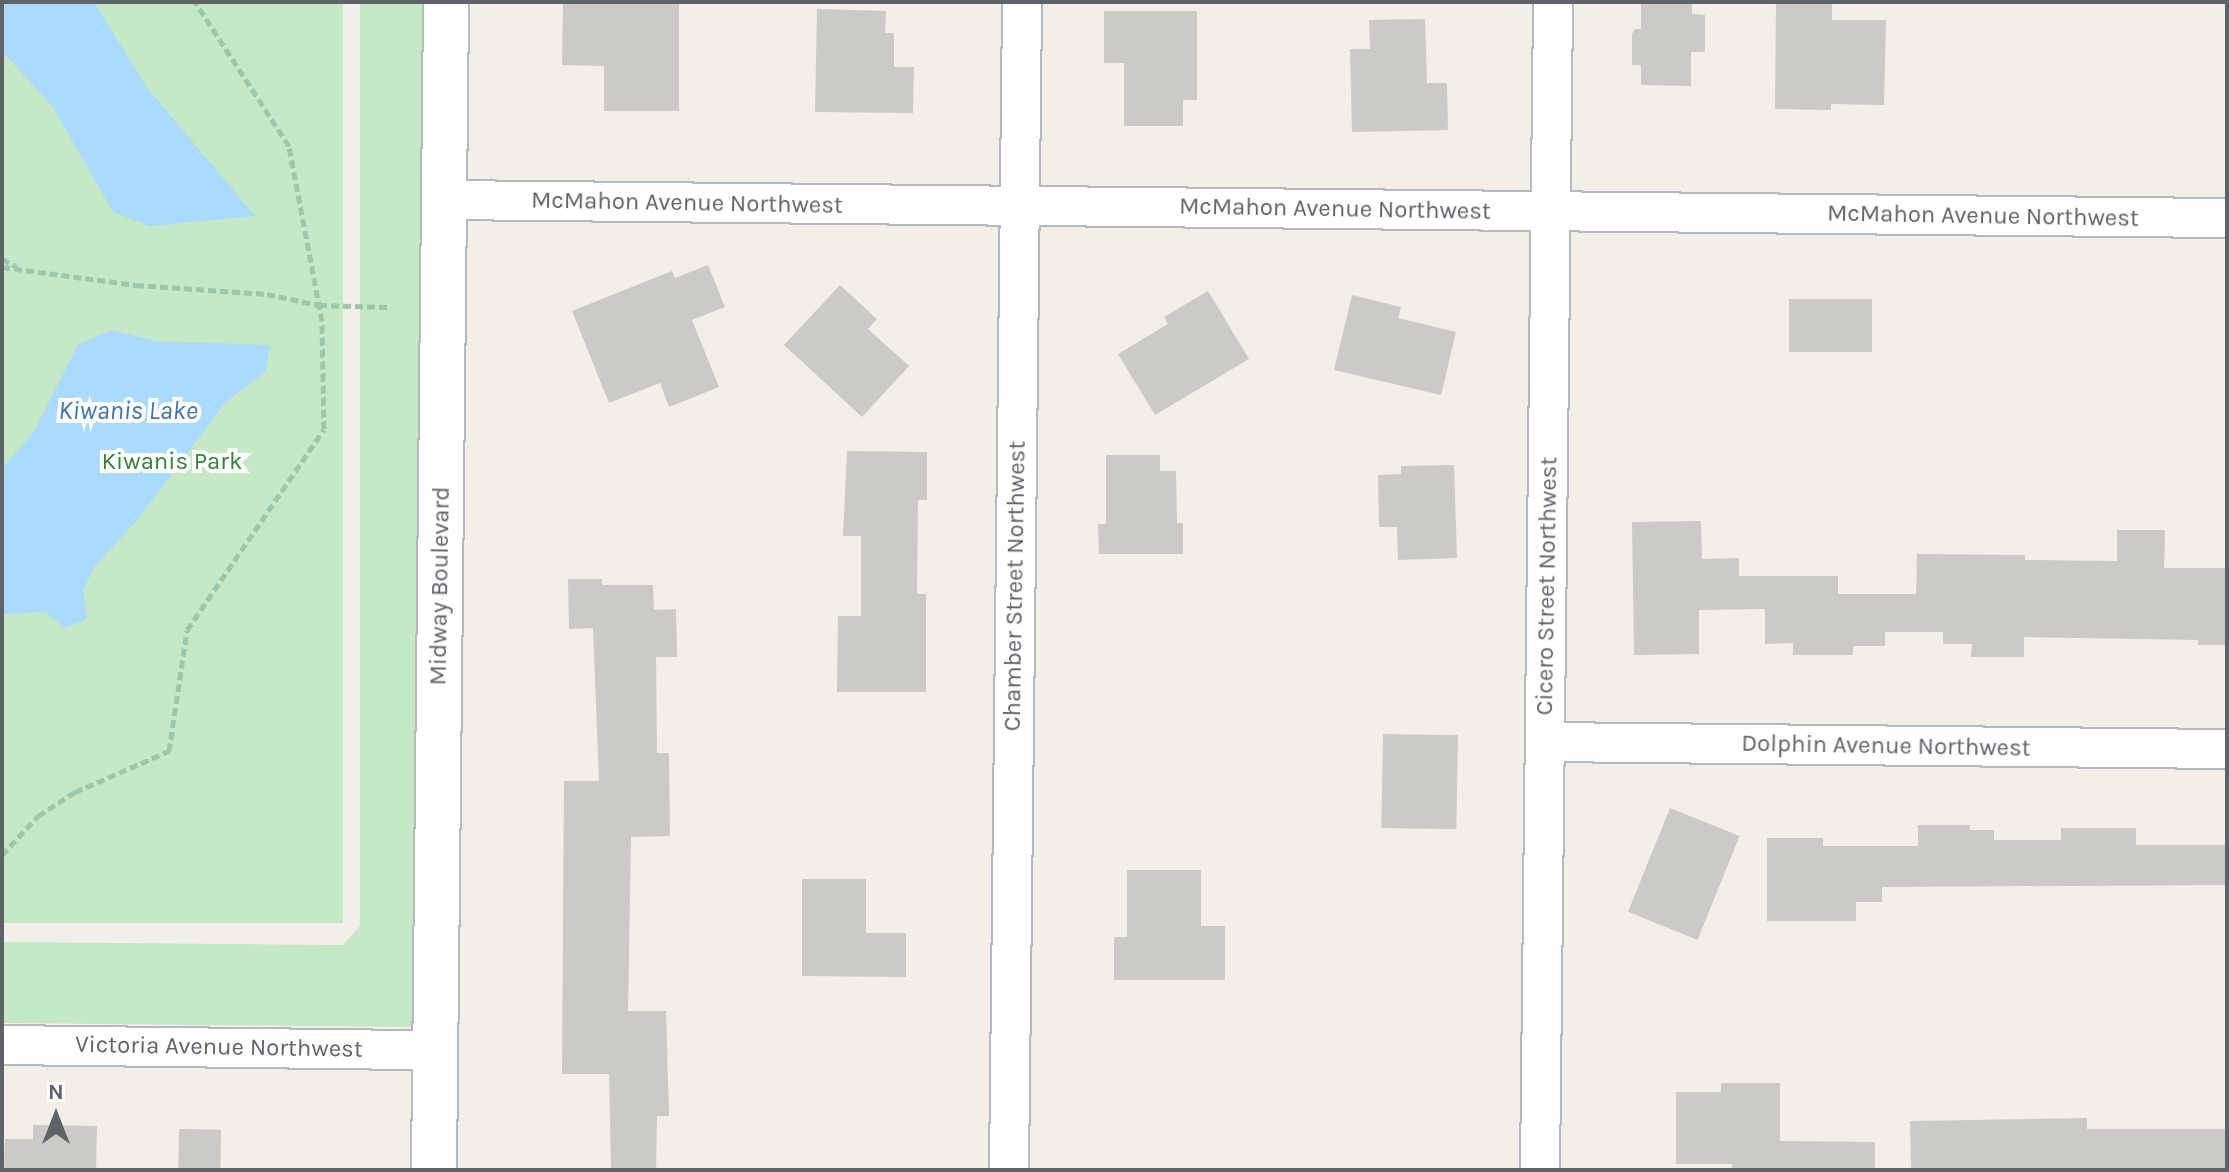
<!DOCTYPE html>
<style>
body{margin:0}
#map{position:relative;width:2229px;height:1172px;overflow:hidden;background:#f1efe8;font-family:Karla,sans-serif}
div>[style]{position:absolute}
.green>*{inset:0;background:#c5e8c5;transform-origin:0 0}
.water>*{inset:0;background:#aadaff}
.building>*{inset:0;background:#cccac5;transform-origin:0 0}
.path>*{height:5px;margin-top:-2.5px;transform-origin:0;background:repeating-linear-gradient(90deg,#9cc7a9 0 8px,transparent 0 12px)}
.roads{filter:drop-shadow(2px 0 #b5b8bc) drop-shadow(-2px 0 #b5b8bc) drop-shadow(0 2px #b5b8bc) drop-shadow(0 -2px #b5b8bc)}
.street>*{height:38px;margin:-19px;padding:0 19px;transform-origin:19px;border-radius:19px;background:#fff}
.secondary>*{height:44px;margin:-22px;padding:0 22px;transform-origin:22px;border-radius:22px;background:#fff}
span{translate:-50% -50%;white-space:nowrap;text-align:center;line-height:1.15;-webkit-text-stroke:8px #fff;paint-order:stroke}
.street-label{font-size:24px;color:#5f6368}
.park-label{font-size:24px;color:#348238}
.water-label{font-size:26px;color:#4174aa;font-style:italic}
.frame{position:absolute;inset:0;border:4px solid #5f6368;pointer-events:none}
.north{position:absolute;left:16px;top:1076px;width:80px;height:80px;-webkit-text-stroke:6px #fff;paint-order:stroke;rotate:0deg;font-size:22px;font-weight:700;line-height:32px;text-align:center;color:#5f6368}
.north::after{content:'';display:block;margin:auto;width:28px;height:36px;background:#5f6368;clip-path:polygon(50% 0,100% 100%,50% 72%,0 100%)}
</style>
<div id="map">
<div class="green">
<i style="left:2px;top:2px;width:341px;height:921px"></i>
<i style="clip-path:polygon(360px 2px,426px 2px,415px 1027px,2px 1023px,2px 942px,343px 945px,360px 926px)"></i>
</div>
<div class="water">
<i style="clip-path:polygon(2px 2px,94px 2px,148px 89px,255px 216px,149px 226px,113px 212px,53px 107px,2px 51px)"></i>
<i style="clip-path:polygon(111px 330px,155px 341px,270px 345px,266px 371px,225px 403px,139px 518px,94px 567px,83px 590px,87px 619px,65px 628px,45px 612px,2px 614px,2px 469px,33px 433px,78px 345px)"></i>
</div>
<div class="building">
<i style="clip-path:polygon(563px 2px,679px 2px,679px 111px,604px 111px,604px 66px,562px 65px)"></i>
<i style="clip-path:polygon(1641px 2px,1692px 2px,1692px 14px,1705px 15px,1705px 52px,1691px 52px,1691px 86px,1641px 85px,1641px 65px,1632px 65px,1632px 34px,1635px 29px,1641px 29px)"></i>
<i style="clip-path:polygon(1776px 2px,1832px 2px,1832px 20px,1886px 20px,1884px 105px,1831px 104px,1831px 110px,1775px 109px)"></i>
<i style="clip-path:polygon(817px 9px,886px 11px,885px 33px,894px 33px,894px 67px,914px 67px,913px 113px,815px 112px)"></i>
<i style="clip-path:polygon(1104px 11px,1197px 11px,1197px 100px,1183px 100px,1183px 126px,1124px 126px,1124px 63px,1104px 63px)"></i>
<i style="clip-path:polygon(1425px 19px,1427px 83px,1447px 83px,1448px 130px,1352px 132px,1350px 49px,1370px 49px,1369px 20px)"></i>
<i style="clip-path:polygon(708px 265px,725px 307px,692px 320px,719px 387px,669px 407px,660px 383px,609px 403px,572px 311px,672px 271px,675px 278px)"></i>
<i style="clip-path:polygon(840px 285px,877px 319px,868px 329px,909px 366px,862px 417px,784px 345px)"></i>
<i style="clip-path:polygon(1208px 291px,1249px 359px,1155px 415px,1118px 354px,1168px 324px,1164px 317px)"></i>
<i style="clip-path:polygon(1352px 295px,1401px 307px,1398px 318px,1456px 332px,1441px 395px,1334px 370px)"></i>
<i style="left:1872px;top:299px;width:53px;height:83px;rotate:90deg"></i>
<i style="clip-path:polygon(847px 451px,927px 452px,927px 500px,918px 500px,917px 594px,926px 594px,926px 692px,837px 692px,838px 616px,861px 616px,861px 536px,843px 536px)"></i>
<i style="clip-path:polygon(1106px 455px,1160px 455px,1160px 471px,1176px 471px,1177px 523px,1183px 523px,1183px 554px,1099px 554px,1098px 524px,1106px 524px)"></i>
<i style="clip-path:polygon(1454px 465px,1457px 558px,1398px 560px,1397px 527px,1379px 527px,1378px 475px,1401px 474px,1401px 466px)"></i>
<i style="clip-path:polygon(1701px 521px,1702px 559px,1739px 558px,1739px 576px,1838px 576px,1838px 594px,1916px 594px,1917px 554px,2025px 555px,2025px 560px,2117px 561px,2117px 530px,2165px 530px,2164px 568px,2227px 568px,2227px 645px,2198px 645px,2198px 640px,2024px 637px,2024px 657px,1971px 657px,1972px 644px,1943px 644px,1943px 632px,1885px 632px,1885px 646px,1853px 646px,1853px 655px,1793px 655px,1793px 643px,1765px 644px,1765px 609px,1699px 610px,1699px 654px,1634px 655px,1632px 522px)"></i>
<i style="clip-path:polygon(568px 579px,602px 579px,602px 585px,653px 585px,654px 610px,676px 609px,677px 657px,656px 657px,657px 753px,669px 753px,670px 836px,631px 837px,628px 1011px,666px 1011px,669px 1116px,657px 1116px,656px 1170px,611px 1170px,609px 1074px,562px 1074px,564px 781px,599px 781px,593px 628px,569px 629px)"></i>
<i style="left:1383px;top:734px;width:75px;height:94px;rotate:1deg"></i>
<i style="left:1670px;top:808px;width:75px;height:112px;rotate:22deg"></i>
<i style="clip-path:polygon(1918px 825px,1970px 825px,1970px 830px,1994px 830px,1994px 840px,2061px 840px,2061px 828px,2136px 828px,2136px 845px,2227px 845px,2227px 885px,1882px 887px,1882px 902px,1856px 902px,1856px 921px,1767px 921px,1767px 838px,1823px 838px,1823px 846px,1918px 846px)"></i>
<i style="clip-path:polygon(1127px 870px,1201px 870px,1201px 926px,1225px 926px,1225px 980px,1114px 980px,1114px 937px,1127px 937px)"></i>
<i style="clip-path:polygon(802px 879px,866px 879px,866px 933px,906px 933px,906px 977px,802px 976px)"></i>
<i style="clip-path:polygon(1721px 1083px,1780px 1083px,1780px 1141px,1875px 1142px,1875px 1170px,1732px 1170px,1732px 1164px,1676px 1164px,1676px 1092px,1721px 1092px)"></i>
<i style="clip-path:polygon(2087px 1118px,2087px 1129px,2227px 1129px,2227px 1170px,1911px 1170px,1910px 1121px)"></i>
<i style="clip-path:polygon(33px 1125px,97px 1126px,96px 1170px,4px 1170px,5px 1139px,33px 1139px)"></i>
<i style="left:179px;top:1129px;width:42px;height:41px;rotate:1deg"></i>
</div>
<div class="path">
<i style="left:2px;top:259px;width:17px;rotate:28deg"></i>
<i style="left:2px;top:267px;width:135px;rotate:7.7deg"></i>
<i style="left:136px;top:285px;width:131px;rotate:3.9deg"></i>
<i style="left:267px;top:294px;width:53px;rotate:11.9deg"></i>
<i style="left:319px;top:305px;width:69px;rotate:1.7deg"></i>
<i style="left:2px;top:855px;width:53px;rotate:-47.3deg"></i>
<i style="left:38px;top:816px;width:44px;rotate:-33deg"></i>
<i style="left:75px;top:792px;width:103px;rotate:-23.6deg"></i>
<i style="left:169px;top:751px;width:122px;rotate:-81.5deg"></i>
<i style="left:187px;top:630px;width:243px;rotate:-55.7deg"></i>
<i style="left:324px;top:429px;width:108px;rotate:-91.1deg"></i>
<i style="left:322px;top:321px;width:178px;rotate:-100.7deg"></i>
<i style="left:289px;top:146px;width:172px;rotate:-123.1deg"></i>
</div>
<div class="roads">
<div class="street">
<i style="left:444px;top:200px;width:1783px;rotate:0.58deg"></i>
<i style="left:1545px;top:742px;width:682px;rotate:0.59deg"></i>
<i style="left:2px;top:1045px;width:433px;rotate:0.7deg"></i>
<i style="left:1009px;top:1170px;width:1168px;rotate:-89.36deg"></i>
<i style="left:1540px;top:1170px;width:1168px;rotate:-89.36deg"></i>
</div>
<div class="secondary">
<i style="left:434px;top:1170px;width:1168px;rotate:-89.41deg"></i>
</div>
</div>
<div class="street-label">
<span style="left:687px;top:203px;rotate:1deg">McMahon Avenue Northwest</span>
<span style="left:1335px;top:209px;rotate:1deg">McMahon Avenue Northwest</span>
<span style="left:1983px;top:216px;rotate:1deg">McMahon Avenue Northwest</span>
<span style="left:440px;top:586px;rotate:-89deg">Midway Boulevard</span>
<span style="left:1015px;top:586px;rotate:-89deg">Chamber Street Northwest</span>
<span style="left:1547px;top:586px;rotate:-89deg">Cicero Street Northwest</span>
<span style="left:1886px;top:746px;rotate:1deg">Dolphin Avenue Northwest</span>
<span style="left:219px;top:1047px;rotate:1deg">Victoria Avenue Northwest</span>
</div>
<div class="park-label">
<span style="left:172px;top:462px">Kiwanis Park</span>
</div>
<div class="water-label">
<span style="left:128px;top:411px">Kiwanis Lake</span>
</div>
<div class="frame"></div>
<div class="north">N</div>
</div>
